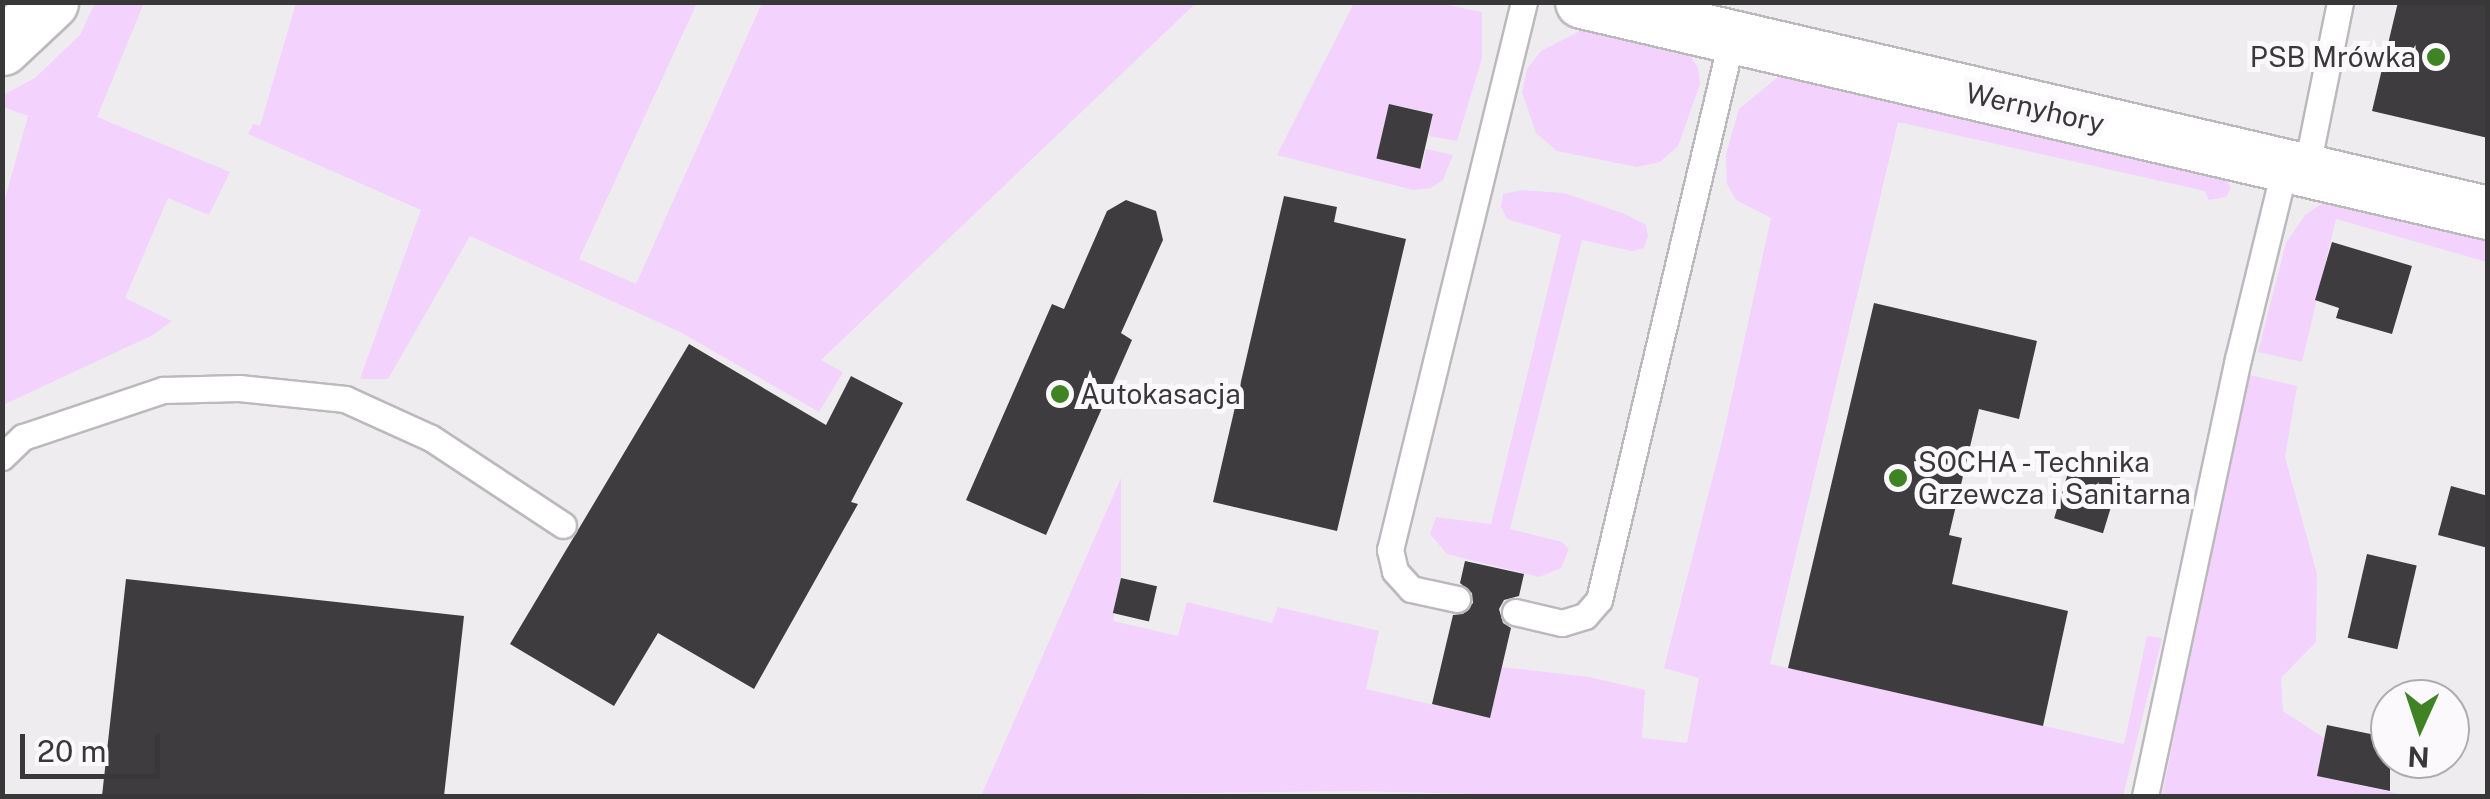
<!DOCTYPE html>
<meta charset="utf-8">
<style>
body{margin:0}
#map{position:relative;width:2490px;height:799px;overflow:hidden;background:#efecf0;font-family:"Public Sans",sans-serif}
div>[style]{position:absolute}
.green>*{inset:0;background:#f3d2fd}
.building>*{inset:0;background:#3e3c3f;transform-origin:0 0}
.roads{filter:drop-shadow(2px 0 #bcb9bd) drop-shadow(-2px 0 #bcb9bd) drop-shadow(0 2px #bcb9bd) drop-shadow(0 -2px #bcb9bd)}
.lane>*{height:25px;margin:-12.5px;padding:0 12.5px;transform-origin:12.5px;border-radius:12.5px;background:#fff}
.street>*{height:52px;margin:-26px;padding:0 26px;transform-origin:26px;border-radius:26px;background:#fff}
.secondary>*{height:55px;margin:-27.5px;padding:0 27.5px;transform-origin:27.5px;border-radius:27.5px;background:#fff}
.dots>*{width:28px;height:28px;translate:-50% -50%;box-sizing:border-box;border:5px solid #fcf9fd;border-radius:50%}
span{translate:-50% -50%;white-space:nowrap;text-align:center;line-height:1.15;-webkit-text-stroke:10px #fcf9fd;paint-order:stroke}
.poi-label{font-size:28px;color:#393839}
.right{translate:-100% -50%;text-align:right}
.left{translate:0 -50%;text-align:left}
.street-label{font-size:28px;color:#393839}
.frame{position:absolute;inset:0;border:5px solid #393839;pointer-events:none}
.north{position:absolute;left:2370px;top:679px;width:100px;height:100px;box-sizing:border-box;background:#fcf9fd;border:2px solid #aeacaf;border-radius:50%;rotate:183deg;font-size:28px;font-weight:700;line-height:40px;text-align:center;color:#393839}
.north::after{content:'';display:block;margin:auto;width:35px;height:45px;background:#408325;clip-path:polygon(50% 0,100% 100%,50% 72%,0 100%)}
.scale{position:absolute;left:20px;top:734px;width:140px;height:45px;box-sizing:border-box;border:5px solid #393839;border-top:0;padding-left:12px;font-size:30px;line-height:35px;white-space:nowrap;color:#393839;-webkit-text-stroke:8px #fcf9fd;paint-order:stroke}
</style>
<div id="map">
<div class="green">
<i style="clip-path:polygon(95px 3px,144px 3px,97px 117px,230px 172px,209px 215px,168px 198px,125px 298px,172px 321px,153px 335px,3px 405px,3px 206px,28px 116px,3px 107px,3px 95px,35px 78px,80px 35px)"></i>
<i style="clip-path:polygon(296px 3px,697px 3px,579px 259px,636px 284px,762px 3px,1196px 3px,821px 360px,843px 372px,819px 412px,682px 333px,470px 236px,388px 379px,360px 379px,421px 210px,248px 134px,253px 124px,260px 126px)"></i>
<i style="clip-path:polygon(1354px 3px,1438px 3px,1482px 12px,1482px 58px,1457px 141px,1429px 136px,1433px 113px,1390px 104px,1422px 167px,1426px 149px,1453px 155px,1443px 180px,1431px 188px,1413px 190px,1277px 155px)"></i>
<i style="clip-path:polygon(1584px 29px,1689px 54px,1698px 68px,1700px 84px,1678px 146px,1660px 162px,1637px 167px,1557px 151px,1536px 133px,1522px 92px,1527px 69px,1541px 51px)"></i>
<i style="clip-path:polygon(1785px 71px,2225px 178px,2231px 188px,2226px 197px,2209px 200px,2205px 191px,1898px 122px,1770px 664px,2124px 744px,2147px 636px,2162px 638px,2123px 796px,1561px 796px,1353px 791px,981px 796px,1121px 478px,1121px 578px,1113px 621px,1178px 636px,1187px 602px,1272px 623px,1278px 607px,1379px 631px,1366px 689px,1490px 718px,1502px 667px,1589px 677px,1645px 690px,1642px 738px,1687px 743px,1699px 678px,1664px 668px,1723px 437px,1771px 218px,1736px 200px,1727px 184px,1726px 154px,1739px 109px)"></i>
<i style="clip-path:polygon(1522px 190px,1564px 193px,1625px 214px,1646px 225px,1648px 236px,1644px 248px,1632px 251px,1582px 240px,1510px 529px,1562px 542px,1569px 549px,1561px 568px,1539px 577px,1447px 554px,1430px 534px,1436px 517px,1491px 524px,1561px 235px,1507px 219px,1501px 207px,1503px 194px)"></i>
<i style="clip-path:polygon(2345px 203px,2487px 237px,2487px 262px,2336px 219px,2302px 362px,2258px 352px,2286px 243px,2305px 215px,2321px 204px)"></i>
<i style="clip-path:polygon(2250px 375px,2297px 386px,2285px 457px,2317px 574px,2316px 642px,2281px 678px,2283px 711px,2324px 738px,2317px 776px,2409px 796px,2162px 796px,2220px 502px)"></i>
</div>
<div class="building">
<i style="clip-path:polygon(2398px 2px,2488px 2px,2488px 138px,2372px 111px)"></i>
<i style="left:1389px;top:104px;width:45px;height:56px;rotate:13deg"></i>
<i style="clip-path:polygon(1284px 196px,1337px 207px,1334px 222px,1406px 239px,1337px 531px,1213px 502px)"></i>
<i style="clip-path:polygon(1126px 200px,1156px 211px,1163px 240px,1121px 333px,1132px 340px,1046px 535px,966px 500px,1052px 304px,1064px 309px,1107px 211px)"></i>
<i style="clip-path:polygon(2332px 242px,2412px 266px,2392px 334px,2336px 318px,2339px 308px,2315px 300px)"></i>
<i style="clip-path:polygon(1874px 303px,2037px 341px,2019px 419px,1979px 409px,1949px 535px,1962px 538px,1952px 584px,2068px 611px,2043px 726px,1788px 668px)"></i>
<i style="clip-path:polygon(689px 344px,826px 425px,851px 376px,903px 403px,851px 502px,858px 504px,754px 689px,658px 633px,614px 706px,510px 644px)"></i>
<i style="left:2072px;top:460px;width:51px;height:61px;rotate:17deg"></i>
<i style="clip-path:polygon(2451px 486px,2488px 496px,2488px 548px,2438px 535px)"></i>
<i style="left:2367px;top:554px;width:51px;height:86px;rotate:13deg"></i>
<i style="clip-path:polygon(1465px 561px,1524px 574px,1519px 596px,1504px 600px,1499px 609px,1503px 623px,1511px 628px,1490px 718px,1432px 704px,1453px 615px,1463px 614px,1473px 603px,1472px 593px,1460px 583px)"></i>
<i style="left:1121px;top:578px;width:37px;height:36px;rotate:13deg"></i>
<i style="clip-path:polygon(126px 579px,464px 616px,444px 796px,102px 796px)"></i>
<i style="clip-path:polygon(2327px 725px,2390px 738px,2390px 791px,2317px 776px)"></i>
</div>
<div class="roads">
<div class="lane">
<i style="left:2306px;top:171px;width:172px;rotate:-78.6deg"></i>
<i style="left:2px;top:457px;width:29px;rotate:-44deg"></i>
<i style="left:23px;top:437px;width:148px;rotate:-18.6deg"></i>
<i style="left:163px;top:390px;width:76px;rotate:-1.5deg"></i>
<i style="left:239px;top:388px;width:107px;rotate:5.9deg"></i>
<i style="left:345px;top:399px;width:94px;rotate:24.4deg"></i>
<i style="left:431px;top:438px;width:158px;rotate:33.4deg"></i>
<i style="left:1457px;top:599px;width:47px;rotate:-167.7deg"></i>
<i style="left:1411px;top:589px;width:24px;rotate:-132deg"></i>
<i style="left:1395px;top:571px;width:22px;rotate:-103deg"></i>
<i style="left:1390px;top:550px;width:564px;rotate:-76.26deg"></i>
<i style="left:1515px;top:612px;width:48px;rotate:13.2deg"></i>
<i style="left:1562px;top:623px;width:24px;rotate:-17deg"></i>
<i style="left:1585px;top:616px;width:21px;rotate:-49deg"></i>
<i style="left:1599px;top:600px;width:578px;rotate:-76.71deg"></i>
<i style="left:2145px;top:796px;width:447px;rotate:-78deg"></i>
<i style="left:2238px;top:359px;width:199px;rotate:-76.3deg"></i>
</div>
<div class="street">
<i style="left:1582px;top:2px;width:930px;rotate:13.11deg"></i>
</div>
<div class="secondary">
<i style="left:2px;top:47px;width:66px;rotate:-43.2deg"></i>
</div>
</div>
<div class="dots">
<i style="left:2436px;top:57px;background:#408325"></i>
<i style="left:1060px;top:394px;background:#408325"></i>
<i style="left:1898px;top:478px;background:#408325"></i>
</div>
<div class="poi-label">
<span class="right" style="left:2416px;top:57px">PSB Mrówka</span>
<span class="left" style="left:1080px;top:394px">Autokasacja</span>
<span class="left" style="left:1918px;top:478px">SOCHA - Technika<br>Grzewcza i Sanitarna</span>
</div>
<div class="street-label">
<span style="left:2035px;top:108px;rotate:13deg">Wernyhory</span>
</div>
<div class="frame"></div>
<div class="north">N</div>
<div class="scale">20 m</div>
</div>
